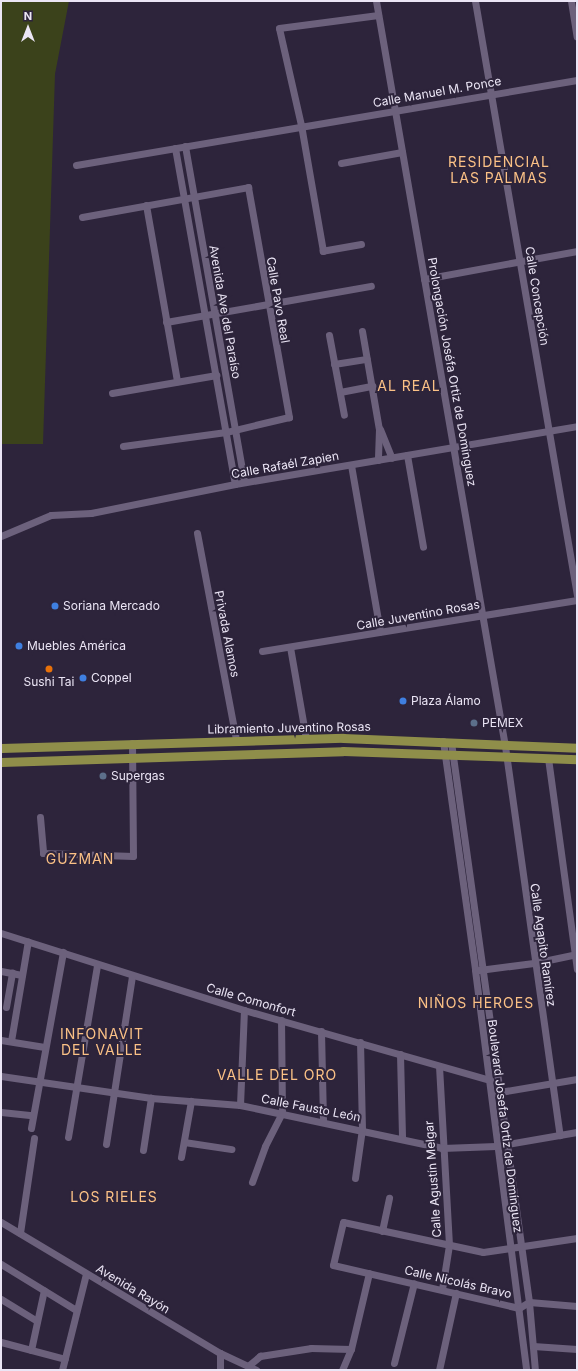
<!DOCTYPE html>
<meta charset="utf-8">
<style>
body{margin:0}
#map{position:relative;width:578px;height:1371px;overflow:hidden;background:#2d243b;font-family:Inter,sans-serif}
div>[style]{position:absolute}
.green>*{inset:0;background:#3b421b}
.minor>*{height:7px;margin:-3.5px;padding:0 3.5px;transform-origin:3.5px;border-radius:3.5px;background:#6c617c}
.major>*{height:9px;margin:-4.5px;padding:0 4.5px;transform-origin:4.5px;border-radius:4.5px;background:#8f8e4a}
.dots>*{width:11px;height:11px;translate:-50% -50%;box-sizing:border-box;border:2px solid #2d243b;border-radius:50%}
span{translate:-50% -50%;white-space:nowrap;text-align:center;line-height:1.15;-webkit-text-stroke:4px #2d243b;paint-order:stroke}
.street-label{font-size:12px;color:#ebe5f5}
.poi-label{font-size:12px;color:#ebe5f5}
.left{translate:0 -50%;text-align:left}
.quarter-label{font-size:14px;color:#fbc186;letter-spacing:1px}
.frame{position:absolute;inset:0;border:2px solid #ebe5f5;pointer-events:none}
.north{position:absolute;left:8px;top:8px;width:40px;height:40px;-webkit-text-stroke:3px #2d243b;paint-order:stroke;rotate:0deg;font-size:11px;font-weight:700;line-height:16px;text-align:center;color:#ebe5f5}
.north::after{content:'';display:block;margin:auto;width:14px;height:18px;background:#ebe5f5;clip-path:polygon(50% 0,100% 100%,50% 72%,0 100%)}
</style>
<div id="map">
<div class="green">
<i style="clip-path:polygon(1px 1px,69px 1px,55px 74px,43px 444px,1px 444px)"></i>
</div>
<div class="minor">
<i style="left:376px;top:1px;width:756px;rotate:80.18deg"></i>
<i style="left:505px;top:746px;width:393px;rotate:82deg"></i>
<i style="left:475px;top:1px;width:603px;rotate:80.26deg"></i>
<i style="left:571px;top:1px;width:36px;rotate:81deg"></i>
<i style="left:185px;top:146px;width:341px;rotate:80deg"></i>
<i style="left:175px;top:148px;width:341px;rotate:79.9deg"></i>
<i style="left:341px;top:163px;width:62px;rotate:-10.2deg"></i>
<i style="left:76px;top:165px;width:508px;rotate:-9.63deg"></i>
<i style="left:146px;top:205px;width:179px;rotate:80deg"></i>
<i style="left:82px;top:217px;width:169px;rotate:-10.2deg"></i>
<i style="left:248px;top:187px;width:234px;rotate:79.9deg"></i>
<i style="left:289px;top:417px;width:65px;rotate:166.6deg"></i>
<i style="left:226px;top:432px;width:104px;rotate:172.3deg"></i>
<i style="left:361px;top:244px;width:39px;rotate:170deg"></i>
<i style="left:323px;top:251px;width:128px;rotate:-99.9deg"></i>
<i style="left:301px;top:125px;width:99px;rotate:-102.8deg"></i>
<i style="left:279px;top:28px;width:100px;rotate:-7.5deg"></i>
<i style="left:424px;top:279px;width:156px;rotate:-10.4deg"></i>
<i style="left:166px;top:322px;width:208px;rotate:-10deg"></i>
<i style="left:362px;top:331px;width:99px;rotate:80.2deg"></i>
<i style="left:379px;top:429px;width:31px;rotate:92deg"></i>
<i style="left:329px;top:335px;width:81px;rotate:79.4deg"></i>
<i style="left:334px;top:364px;width:33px;rotate:-9deg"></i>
<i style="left:340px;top:392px;width:33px;rotate:-11deg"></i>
<i style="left:112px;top:393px;width:106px;rotate:-9.8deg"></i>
<i style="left:380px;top:429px;width:31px;rotate:68deg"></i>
<i style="left:407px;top:455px;width:93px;rotate:80.1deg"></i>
<i style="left:351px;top:465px;width:169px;rotate:80.1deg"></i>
<i style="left:197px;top:533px;width:211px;rotate:79.3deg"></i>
<i style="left:1px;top:536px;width:54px;rotate:-22.8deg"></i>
<i style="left:51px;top:515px;width:40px;rotate:-2.9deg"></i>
<i style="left:91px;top:513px;width:147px;rotate:-11.4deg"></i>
<i style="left:235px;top:484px;width:347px;rotate:-9.6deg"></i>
<i style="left:290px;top:647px;width:93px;rotate:80.1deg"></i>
<i style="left:262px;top:651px;width:319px;rotate:-9.2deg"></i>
<i style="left:443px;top:741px;width:231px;rotate:82deg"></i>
<i style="left:475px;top:970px;width:403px;rotate:82.7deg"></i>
<i style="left:451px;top:742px;width:565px;rotate:82.07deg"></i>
<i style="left:529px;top:1302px;width:68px;rotate:85deg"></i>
<i style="left:548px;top:758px;width:213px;rotate:82.2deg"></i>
<i style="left:40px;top:817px;width:36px;rotate:85deg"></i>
<i style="left:43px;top:853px;width:90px;rotate:1.9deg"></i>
<i style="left:133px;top:856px;width:113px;rotate:-90.5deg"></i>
<i style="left:1px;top:933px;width:255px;rotate:17.6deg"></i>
<i style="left:244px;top:1010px;width:256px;rotate:15.9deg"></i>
<i style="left:479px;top:970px;width:55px;rotate:-7.3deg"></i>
<i style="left:534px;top:963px;width:44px;rotate:-11.8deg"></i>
<i style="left:1px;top:971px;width:21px;rotate:11deg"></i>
<i style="left:6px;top:1007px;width:35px;rotate:-80deg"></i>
<i style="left:321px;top:1031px;width:90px;rotate:88.7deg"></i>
<i style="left:1px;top:1040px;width:44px;rotate:9.2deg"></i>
<i style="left:11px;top:1041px;width:101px;rotate:-80.4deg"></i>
<i style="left:400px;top:1054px;width:84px;rotate:88.6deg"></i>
<i style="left:439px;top:1066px;width:179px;rotate:86.8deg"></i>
<i style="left:449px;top:1245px;width:45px;rotate:99deg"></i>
<i style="left:1px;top:1076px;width:152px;rotate:8.3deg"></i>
<i style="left:151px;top:1098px;width:89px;rotate:4.5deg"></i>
<i style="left:240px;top:1105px;width:207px;rotate:12deg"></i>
<i style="left:442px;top:1148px;width:54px;rotate:-2.1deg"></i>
<i style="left:496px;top:1146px;width:82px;rotate:-9.8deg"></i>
<i style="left:494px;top:1093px;width:84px;rotate:-9.6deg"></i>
<i style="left:240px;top:1105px;width:95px;rotate:-87.6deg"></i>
<i style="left:1px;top:1112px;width:31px;rotate:6deg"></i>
<i style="left:31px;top:1128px;width:179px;rotate:-79.7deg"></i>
<i style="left:68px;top:1137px;width:174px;rotate:-80.4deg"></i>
<i style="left:184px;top:1142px;width:48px;rotate:8.5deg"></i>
<i style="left:106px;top:1144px;width:170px;rotate:-81.2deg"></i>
<i style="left:143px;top:1150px;width:53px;rotate:-81.3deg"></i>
<i style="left:181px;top:1157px;width:57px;rotate:-79.9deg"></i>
<i style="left:355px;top:1178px;width:49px;rotate:-81.9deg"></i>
<i style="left:362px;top:1129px;width:87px;rotate:-91.3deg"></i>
<i style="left:252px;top:1182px;width:38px;rotate:-70deg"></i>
<i style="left:265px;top:1146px;width:37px;rotate:-63deg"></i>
<i style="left:282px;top:1113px;width:93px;rotate:-90.6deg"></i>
<i style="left:1px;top:1222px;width:255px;rotate:30.9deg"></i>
<i style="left:220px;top:1353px;width:40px;rotate:25deg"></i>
<i style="left:382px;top:1231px;width:34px;rotate:-78deg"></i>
<i style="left:20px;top:1233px;width:96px;rotate:-81.6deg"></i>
<i style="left:577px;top:1238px;width:95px;rotate:171.5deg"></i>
<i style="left:483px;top:1252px;width:143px;rotate:-167.9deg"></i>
<i style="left:343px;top:1222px;width:44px;rotate:103.1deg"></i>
<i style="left:333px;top:1265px;width:191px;rotate:13deg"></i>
<i style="left:519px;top:1308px;width:12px;rotate:-31deg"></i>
<i style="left:529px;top:1302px;width:48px;rotate:4.8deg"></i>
<i style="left:1px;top:1264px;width:88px;rotate:31.5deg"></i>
<i style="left:1px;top:1299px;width:42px;rotate:31.4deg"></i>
<i style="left:1px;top:1342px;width:66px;rotate:14.9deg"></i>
<i style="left:533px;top:1346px;width:44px;rotate:3.9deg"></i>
<i style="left:31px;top:1350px;width:61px;rotate:-77.8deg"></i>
<i style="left:394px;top:1363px;width:82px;rotate:-76deg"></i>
<i style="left:248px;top:1366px;width:16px;rotate:-40deg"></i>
<i style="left:260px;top:1356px;width:52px;rotate:-8.9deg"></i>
<i style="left:311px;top:1348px;width:40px;rotate:1.4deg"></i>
<i style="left:62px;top:1370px;width:99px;rotate:-76deg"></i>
<i style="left:220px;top:1370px;width:17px;rotate:-90deg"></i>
<i style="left:342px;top:1370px;width:23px;rotate:-67deg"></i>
<i style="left:351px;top:1349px;width:78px;rotate:-76.7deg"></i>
<i style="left:439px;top:1370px;width:79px;rotate:-77.6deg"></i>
</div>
<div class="major">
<i style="left:1px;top:748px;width:342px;rotate:-1.7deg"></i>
<i style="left:343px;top:738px;width:234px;rotate:2.4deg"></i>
<i style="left:1px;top:762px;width:342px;rotate:-1.8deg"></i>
<i style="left:343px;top:751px;width:234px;rotate:2deg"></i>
</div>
<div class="dots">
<i style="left:55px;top:606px;background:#3f7fe0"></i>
<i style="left:19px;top:646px;background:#3f7fe0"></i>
<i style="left:49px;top:669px;background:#e8710a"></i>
<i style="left:83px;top:678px;background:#3f7fe0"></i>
<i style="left:403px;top:701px;background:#3f7fe0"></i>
<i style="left:474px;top:723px;background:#5c6f8a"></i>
<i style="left:103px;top:776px;background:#5c6f8a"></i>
</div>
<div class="street-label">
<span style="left:437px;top:92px;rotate:-10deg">Calle Manuel M. Ponce</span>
<span style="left:537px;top:296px;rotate:81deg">Calle Concepción</span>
<span style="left:278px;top:300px;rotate:80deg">Calle Pavo Real</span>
<span style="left:225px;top:312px;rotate:80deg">Avenida Ave del Paraíso</span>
<span style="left:452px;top:372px;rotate:80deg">Prolongación Joséfa Ortiz de Domínguez</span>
<span style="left:285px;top:465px;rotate:-10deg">Calle Rafaél Zapien</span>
<span style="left:418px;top:615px;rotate:-10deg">Calle Juventino Rosas</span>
<span style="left:227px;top:634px;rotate:79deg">Privada Alamos</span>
<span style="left:289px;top:728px;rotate:-1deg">Libramiento Juventino Rosas</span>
<span style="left:543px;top:945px;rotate:82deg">Calle Agapito Ramírez</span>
<span style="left:251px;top:1000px;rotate:16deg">Calle Comonfort</span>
<span style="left:311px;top:1108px;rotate:11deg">Calle Fausto León</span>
<span style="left:505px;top:1126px;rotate:83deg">Boulevard Josefa Ortiz de Domínguez</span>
<span style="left:433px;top:1179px;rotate:-94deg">Calle Agustín Melgar</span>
<span style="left:458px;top:1282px;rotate:13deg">Calle Nicolás Bravo</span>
<span style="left:133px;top:1289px;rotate:31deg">Avenida Rayón</span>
</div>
<div class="poi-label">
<span class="left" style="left:63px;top:606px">Soriana Mercado</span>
<span class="left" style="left:27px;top:646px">Muebles América</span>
<span class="left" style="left:91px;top:678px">Coppel</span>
<span style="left:49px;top:682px">Sushi Tai</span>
<span class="left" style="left:411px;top:701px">Plaza Álamo</span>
<span class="left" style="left:482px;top:723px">PEMEX</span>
<span class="left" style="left:111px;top:776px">Supergas</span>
</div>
<div class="quarter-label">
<span style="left:499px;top:170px">RESIDENCIAL<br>LAS PALMAS</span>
<span style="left:409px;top:386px">AL REAL</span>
<span style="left:80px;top:859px">GUZMAN</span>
<span style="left:476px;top:1003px">NIÑOS HEROES</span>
<span style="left:102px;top:1042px">INFONAVIT<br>DEL VALLE</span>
<span style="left:277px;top:1075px">VALLE DEL ORO</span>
<span style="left:114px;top:1197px">LOS RIELES</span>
</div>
<div class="frame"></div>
<div class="north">N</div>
</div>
